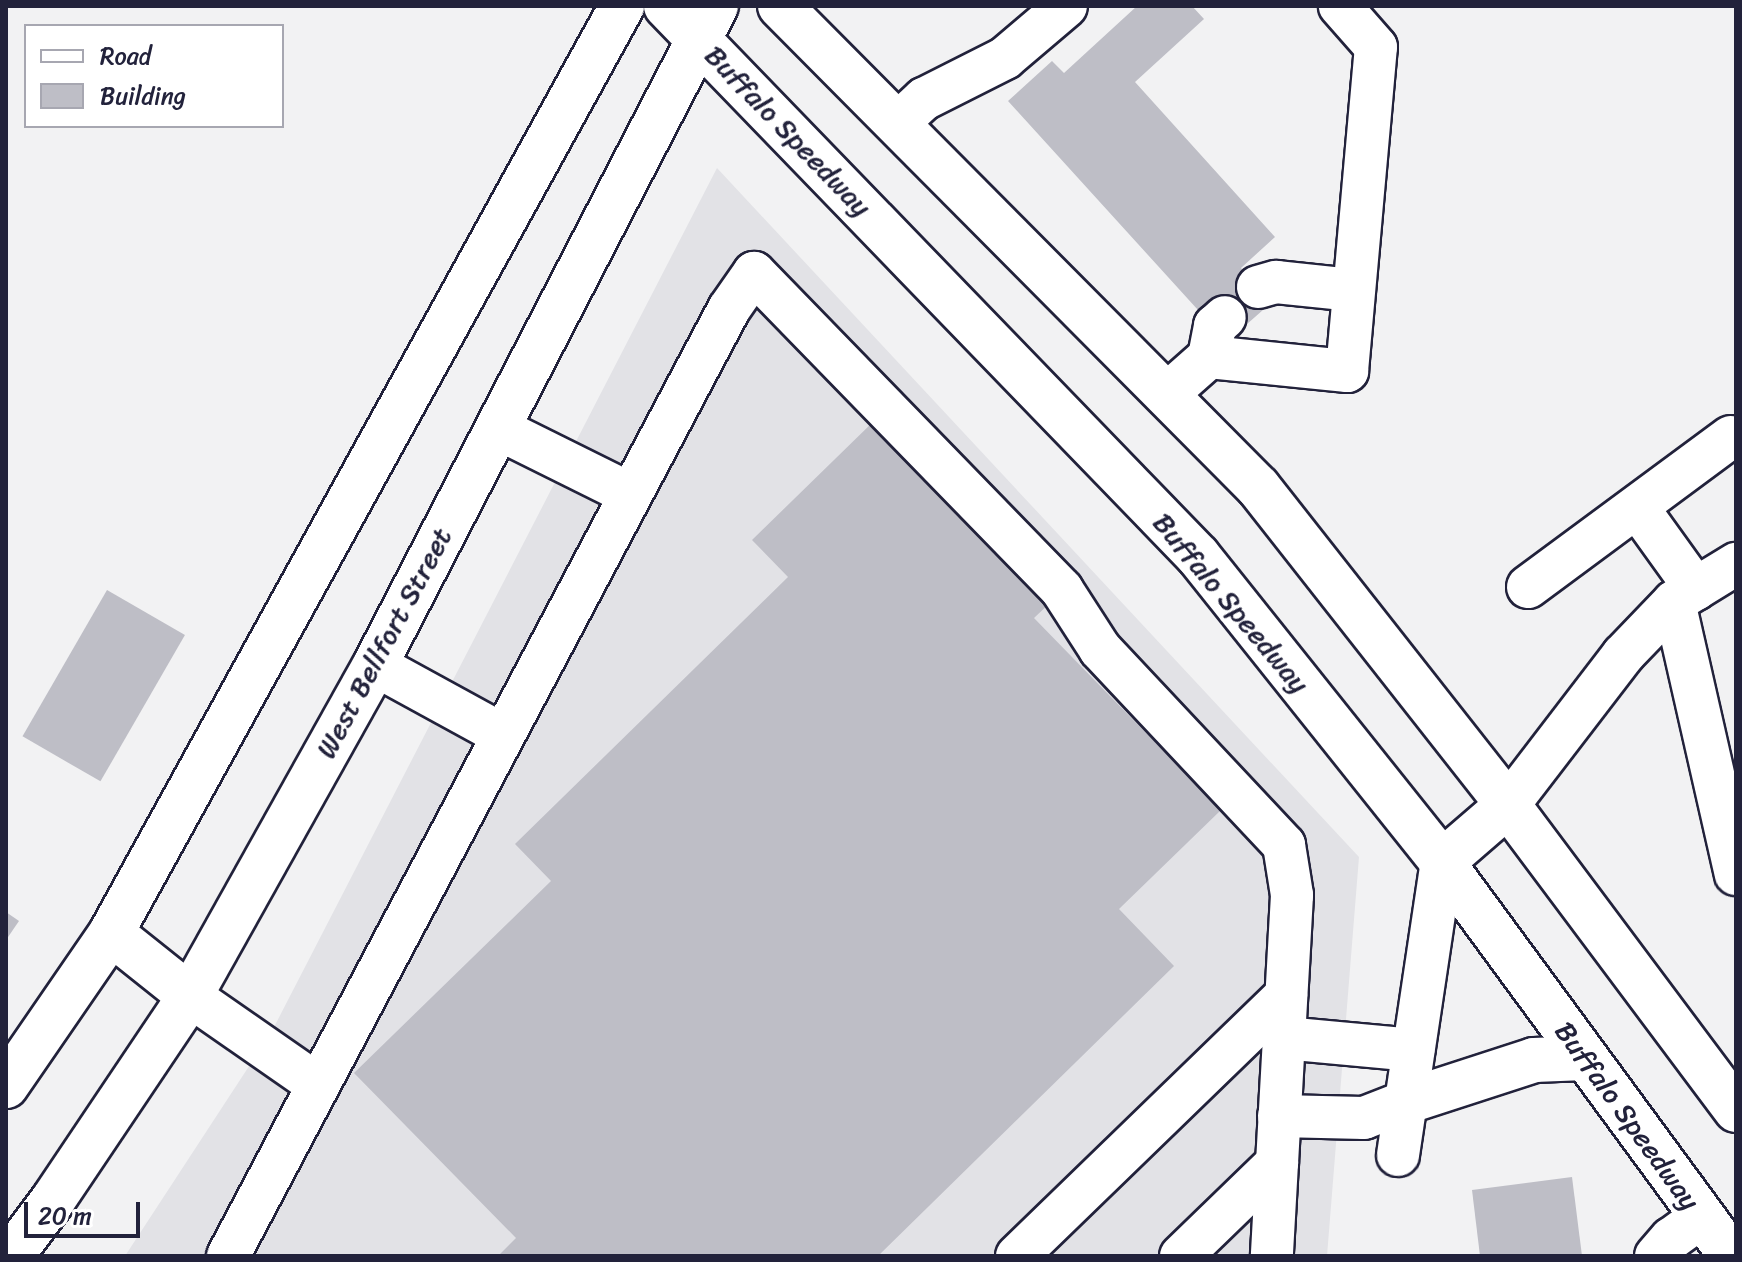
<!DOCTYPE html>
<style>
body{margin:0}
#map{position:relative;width:1742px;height:1262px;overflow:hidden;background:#f2f2f3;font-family:Sriracha,sans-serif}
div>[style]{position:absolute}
.built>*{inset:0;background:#e2e2e6}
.building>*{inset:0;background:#bebec6;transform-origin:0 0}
.roads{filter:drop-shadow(2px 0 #22223b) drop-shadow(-2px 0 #22223b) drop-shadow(0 2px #22223b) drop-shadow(0 -2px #22223b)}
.minor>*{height:42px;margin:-21px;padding:0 21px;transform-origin:21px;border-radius:21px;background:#fff}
.major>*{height:44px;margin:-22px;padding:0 22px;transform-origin:22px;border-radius:22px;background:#fff}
span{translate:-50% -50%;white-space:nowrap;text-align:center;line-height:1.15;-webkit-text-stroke:7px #fff;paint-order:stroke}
.street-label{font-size:28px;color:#22223b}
.frame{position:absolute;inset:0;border:8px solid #22223b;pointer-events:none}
.legend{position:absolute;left:24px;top:24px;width:260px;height:104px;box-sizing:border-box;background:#fff;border:2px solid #a7a7b1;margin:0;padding:10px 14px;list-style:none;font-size:24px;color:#22223b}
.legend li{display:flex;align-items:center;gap:16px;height:40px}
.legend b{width:40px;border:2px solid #a7a7b1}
.scale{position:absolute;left:24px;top:1202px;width:116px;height:36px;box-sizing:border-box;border:4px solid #22223b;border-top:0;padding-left:10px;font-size:24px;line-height:28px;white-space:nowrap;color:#22223b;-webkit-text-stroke:6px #fff;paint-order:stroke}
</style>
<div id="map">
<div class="built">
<i style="clip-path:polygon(717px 168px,1359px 857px,1327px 1256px,125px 1256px,272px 1031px)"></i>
</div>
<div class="building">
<i style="clip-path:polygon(1137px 6px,1192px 6px,1204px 19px,1135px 82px,1275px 237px,1241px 268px,1272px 302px,1238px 332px,1209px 300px,1198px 310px,1008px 101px,1052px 61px,1064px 73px)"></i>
<i style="clip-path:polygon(875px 420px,1052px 601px,1034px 618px,1221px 810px,1119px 909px,1174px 966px,878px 1256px,498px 1256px,516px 1238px,354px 1073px,551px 881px,515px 844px,788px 577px,752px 540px)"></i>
<i style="left:107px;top:590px;width:90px;height:169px;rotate:30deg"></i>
<i style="clip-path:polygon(6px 912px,19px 921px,6px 940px)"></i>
<i style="clip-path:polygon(1572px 1177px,1582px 1256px,1480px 1256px,1472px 1190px)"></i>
</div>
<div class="roads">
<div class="minor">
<i style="left:897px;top:124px;width:37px;rotate:-43deg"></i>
<i style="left:924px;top:99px;width:91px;rotate:-26.8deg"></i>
<i style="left:1005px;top:58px;width:80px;rotate:-40.4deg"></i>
<i style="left:1258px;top:287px;width:19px;rotate:-16deg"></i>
<i style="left:1276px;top:282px;width:78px;rotate:5.9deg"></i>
<i style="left:1209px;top:357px;width:139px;rotate:5.8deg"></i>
<i style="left:1347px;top:371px;width:325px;rotate:-84.9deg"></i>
<i style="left:1376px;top:47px;width:55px;rotate:-131.3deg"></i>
<i style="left:1166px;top:395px;width:57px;rotate:-41.5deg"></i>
<i style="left:1209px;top:357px;width:32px;rotate:-79deg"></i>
<i style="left:1215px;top:326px;width:13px;rotate:-42deg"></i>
<i style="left:497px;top:428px;width:148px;rotate:26.4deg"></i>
<i style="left:1637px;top:507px;width:101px;rotate:54.3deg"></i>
<i style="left:1528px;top:587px;width:252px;rotate:-36.5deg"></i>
<i style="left:1674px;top:602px;width:279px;rotate:77.2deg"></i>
<i style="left:375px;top:665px;width:146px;rotate:28.7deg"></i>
<i style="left:1508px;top:805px;width:189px;rotate:-52.5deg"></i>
<i style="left:1623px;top:655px;width:74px;rotate:-46.1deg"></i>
<i style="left:1674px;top:602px;width:73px;rotate:-31.5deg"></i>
<i style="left:190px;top:996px;width:156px;rotate:34.8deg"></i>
<i style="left:1284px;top:1038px;width:130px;rotate:5.3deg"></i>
<i style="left:1279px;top:1116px;width:85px;rotate:1.3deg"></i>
<i style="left:1364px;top:1118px;width:44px;rotate:-21.3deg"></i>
<i style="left:1398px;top:1155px;width:296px;rotate:-81.5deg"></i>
<i style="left:228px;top:1256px;width:1071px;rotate:-62.12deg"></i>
<i style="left:729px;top:309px;width:44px;rotate:-55.2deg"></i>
<i style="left:754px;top:273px;width:442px;rotate:45.8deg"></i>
<i style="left:1062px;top:590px;width:70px;rotate:57.2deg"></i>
<i style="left:1100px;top:649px;width:269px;rotate:46.8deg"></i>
<i style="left:1284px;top:845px;width:51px;rotate:80.9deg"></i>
<i style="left:1292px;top:895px;width:362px;rotate:93.2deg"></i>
<i style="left:1017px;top:1256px;width:375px;rotate:-44.1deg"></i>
<i style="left:1181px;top:1256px;width:134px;rotate:-44.1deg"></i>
<i style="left:1656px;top:1256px;width:23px;rotate:-49deg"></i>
<i style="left:1671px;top:1239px;width:37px;rotate:-36deg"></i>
</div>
<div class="major">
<i style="left:666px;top:6px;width:765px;rotate:45.95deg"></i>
<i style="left:1198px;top:556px;width:391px;rotate:51.4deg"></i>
<i style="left:1442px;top:862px;width:489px;rotate:53.7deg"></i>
<i style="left:780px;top:6px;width:678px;rotate:45.18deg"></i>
<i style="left:1258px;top:487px;width:405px;rotate:51.8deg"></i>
<i style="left:1508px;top:805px;width:381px;rotate:53.2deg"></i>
<i style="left:1442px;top:862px;width:87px;rotate:-40.8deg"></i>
<i style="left:111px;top:933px;width:101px;rotate:38.6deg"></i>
<i style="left:6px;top:1086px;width:186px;rotate:-55.5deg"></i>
<i style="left:111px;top:933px;width:1059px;rotate:-61.13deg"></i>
<i style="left:1405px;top:1102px;width:136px;rotate:-18deg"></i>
<i style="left:1534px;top:1060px;width:51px;rotate:-2.2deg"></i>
<i style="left:11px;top:1256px;width:70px;rotate:-53.1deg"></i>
<i style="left:53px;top:1200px;width:246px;rotate:-56.1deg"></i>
<i style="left:190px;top:996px;width:379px;rotate:-60.8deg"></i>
<i style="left:375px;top:665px;width:742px;rotate:-62.64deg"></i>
</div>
</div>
<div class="street-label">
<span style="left:788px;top:131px;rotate:46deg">Buffalo Speedway</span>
<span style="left:1231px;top:603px;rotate:50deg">Buffalo Speedway</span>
<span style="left:384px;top:643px;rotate:-62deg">West Bellfort Street</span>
<span style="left:1627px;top:1116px;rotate:54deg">Buffalo Speedway</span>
</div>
<div class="frame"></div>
<ul class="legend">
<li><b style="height:10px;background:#fff"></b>Road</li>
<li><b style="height:22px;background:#bebec6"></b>Building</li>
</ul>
<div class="scale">20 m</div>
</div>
